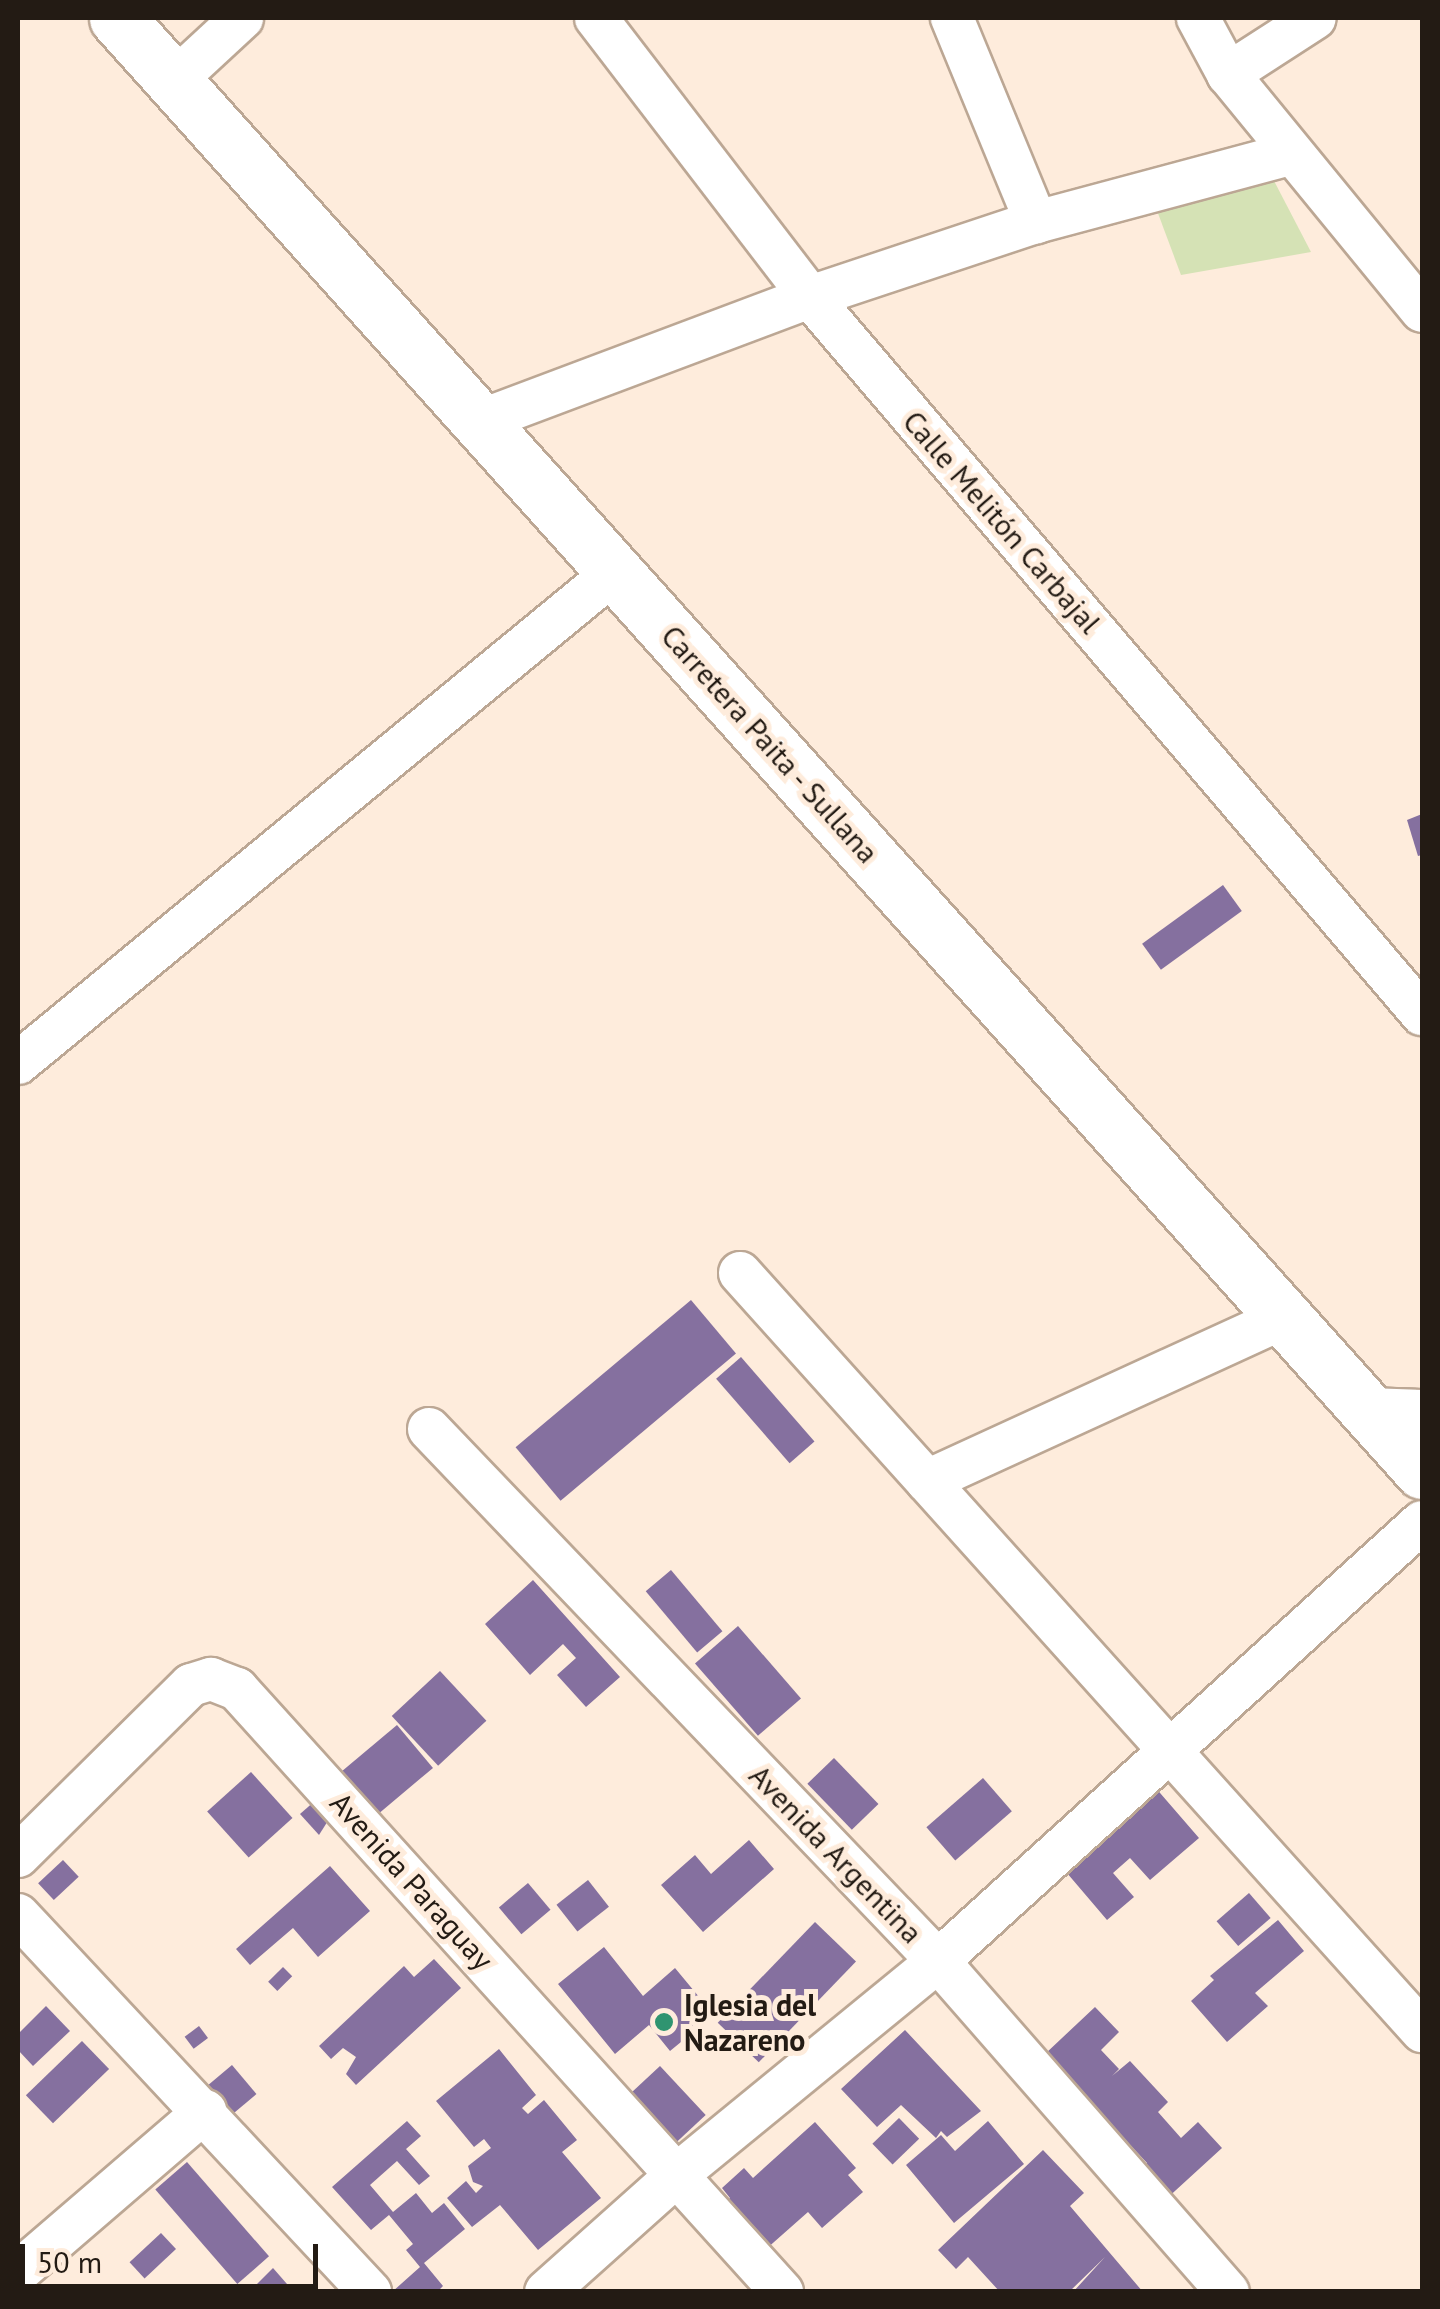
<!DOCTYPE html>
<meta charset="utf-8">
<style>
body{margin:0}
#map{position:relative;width:1440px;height:2309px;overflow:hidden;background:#feecdc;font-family:"PT Sans",sans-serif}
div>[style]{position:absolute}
.green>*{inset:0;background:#d5e2b5}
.building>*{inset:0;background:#85709f;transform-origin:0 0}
.roads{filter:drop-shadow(2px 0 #bca794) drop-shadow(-2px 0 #bca794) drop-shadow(0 2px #bca794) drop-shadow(0 -2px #bca794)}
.street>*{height:42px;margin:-21px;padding:0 21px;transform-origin:21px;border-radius:21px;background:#fff}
.primary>*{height:55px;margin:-27.5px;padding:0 27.5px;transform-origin:27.5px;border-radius:27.5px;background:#fff}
.dots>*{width:28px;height:28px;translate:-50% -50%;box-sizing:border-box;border:5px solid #feecdc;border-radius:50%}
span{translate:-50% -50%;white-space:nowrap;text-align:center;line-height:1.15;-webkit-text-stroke:10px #feecdc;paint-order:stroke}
.street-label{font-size:30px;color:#231b14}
.poi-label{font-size:30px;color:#231b14;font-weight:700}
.left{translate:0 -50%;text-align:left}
.frame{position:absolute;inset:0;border:20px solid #231b14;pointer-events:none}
.scale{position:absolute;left:20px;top:2244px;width:298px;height:45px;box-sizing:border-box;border:5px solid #231b14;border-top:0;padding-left:12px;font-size:30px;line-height:35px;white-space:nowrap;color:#231b14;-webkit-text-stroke:8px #feecdc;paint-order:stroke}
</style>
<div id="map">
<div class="green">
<i style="clip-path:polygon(1272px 177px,1311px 252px,1181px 275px,1156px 208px)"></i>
</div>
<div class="building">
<i style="clip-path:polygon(1422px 814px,1422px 855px,1418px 856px,1407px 820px)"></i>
<i style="left:1223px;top:885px;width:32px;height:100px;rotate:54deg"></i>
<i style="left:691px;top:1300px;width:70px;height:229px;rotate:50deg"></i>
<i style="left:741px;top:1357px;width:112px;height:33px;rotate:49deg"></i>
<i style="left:671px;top:1570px;width:80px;height:33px;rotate:50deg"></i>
<i style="clip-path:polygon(533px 1580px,620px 1677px,586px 1707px,557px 1675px,576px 1658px,563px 1644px,530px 1675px,485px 1624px)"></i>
<i style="left:738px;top:1626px;width:96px;height:57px;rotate:49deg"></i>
<i style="left:440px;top:1671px;width:68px;height:66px;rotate:47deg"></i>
<i style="left:397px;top:1725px;width:56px;height:77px;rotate:50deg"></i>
<i style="left:834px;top:1758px;width:64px;height:37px;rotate:46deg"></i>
<i style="left:251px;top:1772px;width:62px;height:59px;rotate:48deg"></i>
<i style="left:983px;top:1778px;width:44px;height:75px;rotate:49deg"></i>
<i style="clip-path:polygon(1154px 1786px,1199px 1838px,1150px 1880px,1130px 1858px,1113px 1873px,1134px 1897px,1107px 1920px,1061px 1866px)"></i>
<i style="clip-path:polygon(316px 1800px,331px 1816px,319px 1835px,300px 1814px)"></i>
<i style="clip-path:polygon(749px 1840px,774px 1869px,703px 1932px,661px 1885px,695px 1855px,711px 1874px)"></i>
<i style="left:63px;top:1860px;width:23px;height:34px;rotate:47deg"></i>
<i style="clip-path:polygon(330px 1866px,370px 1911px,318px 1957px,293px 1928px,250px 1965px,236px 1949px)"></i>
<i style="left:588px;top:1880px;width:34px;height:40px;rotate:52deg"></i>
<i style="left:528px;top:1883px;width:35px;height:38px;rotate:50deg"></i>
<i style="left:1249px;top:1893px;width:33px;height:43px;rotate:49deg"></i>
<i style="clip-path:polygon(1278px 1920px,1304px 1951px,1255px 1993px,1268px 2006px,1227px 2042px,1191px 2001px,1214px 1980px,1210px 1976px)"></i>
<i style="left:815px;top:1922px;width:57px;height:140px;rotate:44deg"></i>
<i style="clip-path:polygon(604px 1947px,643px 1996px,675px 1968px,714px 2015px,670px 2051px,649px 2025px,615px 2054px,558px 1984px)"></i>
<i style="clip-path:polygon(434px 1959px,461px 1988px,356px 2085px,346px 2074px,356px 2057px,343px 2048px,331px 2059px,319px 2046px,404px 1966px,414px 1977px)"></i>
<i style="left:283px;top:1967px;width:13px;height:21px;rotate:45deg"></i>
<i style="clip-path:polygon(46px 2006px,70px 2031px,33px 2066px,18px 2050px,18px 2034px)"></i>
<i style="clip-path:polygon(1095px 2007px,1119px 2032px,1101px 2050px,1119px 2069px,1112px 2076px,1130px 2061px,1168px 2102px,1158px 2112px,1181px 2138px,1198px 2122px,1222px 2148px,1164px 2201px,1138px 2172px,1147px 2163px,1045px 2054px)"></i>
<i style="left:199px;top:2026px;width:15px;height:18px;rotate:53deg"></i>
<i style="clip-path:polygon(905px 2030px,981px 2111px,947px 2137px,941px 2131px,936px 2138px,901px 2105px,877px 2127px,841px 2089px)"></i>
<i style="left:82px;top:2041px;width:39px;height:78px;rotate:46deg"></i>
<i style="clip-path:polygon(499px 2049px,536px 2095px,522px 2108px,528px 2114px,544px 2100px,577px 2140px,562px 2152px,601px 2198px,538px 2250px,500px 2205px,472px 2227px,447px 2198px,466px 2181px,476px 2193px,483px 2186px,473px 2182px,468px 2166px,491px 2148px,484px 2139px,474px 2147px,436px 2101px)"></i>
<i style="left:232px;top:2065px;width:38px;height:36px;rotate:50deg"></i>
<i style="left:660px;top:2066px;width:67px;height:54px;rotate:47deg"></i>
<i style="left:899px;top:2118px;width:29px;height:37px;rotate:46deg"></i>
<i style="clip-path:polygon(407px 2121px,421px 2136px,406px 2149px,430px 2176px,419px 2185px,397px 2161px,370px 2185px,393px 2212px,416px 2193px,432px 2213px,444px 2203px,465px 2229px,424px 2263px,443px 2286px,437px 2292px,392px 2292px,420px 2267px,406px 2250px,413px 2244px,389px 2215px,371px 2230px,332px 2187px)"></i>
<i style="clip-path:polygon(988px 2121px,1024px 2164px,954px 2223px,906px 2165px,941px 2135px,955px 2151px)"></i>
<i style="clip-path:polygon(815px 2122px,856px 2168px,848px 2175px,863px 2192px,822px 2228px,808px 2212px,765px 2250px,724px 2204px,730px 2198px,722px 2188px,744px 2168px,753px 2178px)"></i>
<i style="clip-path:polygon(1043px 2150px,1084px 2193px,1070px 2206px,1143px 2292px,1073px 2292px,1105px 2257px,1069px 2292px,1000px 2292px,968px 2257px,956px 2269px,938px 2250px)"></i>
<i style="left:187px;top:2162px;width:125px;height:42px;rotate:49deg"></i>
<i style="left:161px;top:2233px;width:22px;height:43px;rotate:47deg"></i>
<i style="clip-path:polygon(273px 2268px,294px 2292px,249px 2292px)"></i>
</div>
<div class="roads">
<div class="street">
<i style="left:596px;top:18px;width:352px;rotate:52.5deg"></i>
<i style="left:810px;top:297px;width:943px;rotate:49.52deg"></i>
<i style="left:952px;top:18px;width:221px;rotate:67.6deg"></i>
<i style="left:1198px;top:18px;width:64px;rotate:61.8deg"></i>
<i style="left:1228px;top:74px;width:306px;rotate:50.7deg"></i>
<i style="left:1228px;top:74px;width:103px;rotate:-32.8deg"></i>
<i style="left:174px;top:81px;width:93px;rotate:-42.8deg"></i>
<i style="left:480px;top:421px;width:353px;rotate:-20.6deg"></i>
<i style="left:810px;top:297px;width:238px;rotate:-18.4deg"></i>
<i style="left:1036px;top:222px;width:263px;rotate:-15deg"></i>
<i style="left:18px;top:1063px;width:774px;rotate:-39.45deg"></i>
<i style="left:740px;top:1273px;width:1020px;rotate:48.02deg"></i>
<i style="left:1368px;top:1409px;width:54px;rotate:2.1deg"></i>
<i style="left:429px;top:1429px;width:736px;rotate:46.27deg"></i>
<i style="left:938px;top:1961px;width:440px;rotate:48.8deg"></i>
<i style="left:927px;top:1481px;width:394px;rotate:-24.6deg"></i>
<i style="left:18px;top:1856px;width:243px;rotate:-44.7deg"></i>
<i style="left:191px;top:1685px;width:21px;rotate:-17deg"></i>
<i style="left:211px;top:1679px;width:28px;rotate:21deg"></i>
<i style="left:237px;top:1689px;width:813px;rotate:47.89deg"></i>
<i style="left:18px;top:1915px;width:516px;rotate:46.96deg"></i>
<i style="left:18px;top:2272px;width:247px;rotate:-40.7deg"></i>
<i style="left:546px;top:2292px;width:178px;rotate:-41.8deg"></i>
<i style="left:679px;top:2173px;width:335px;rotate:-39.3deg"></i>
<i style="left:938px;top:1961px;width:653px;rotate:-42.21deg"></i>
</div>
<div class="primary">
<i style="left:117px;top:18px;width:1953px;rotate:48.07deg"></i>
</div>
</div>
<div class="dots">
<i style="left:664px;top:2022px;background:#2f9470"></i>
</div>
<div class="street-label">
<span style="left:1002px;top:522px;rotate:49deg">Calle Melitón Carbajal</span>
<span style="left:770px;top:744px;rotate:48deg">Carretera Paita - Sullana</span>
<span style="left:836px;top:1854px;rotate:46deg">Avenida Argentina</span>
<span style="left:412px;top:1881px;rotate:48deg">Avenida Paraguay</span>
</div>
<div class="poi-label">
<span class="left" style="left:684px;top:2022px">Iglesia del<br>Nazareno</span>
</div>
<div class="frame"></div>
<div class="scale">50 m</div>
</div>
